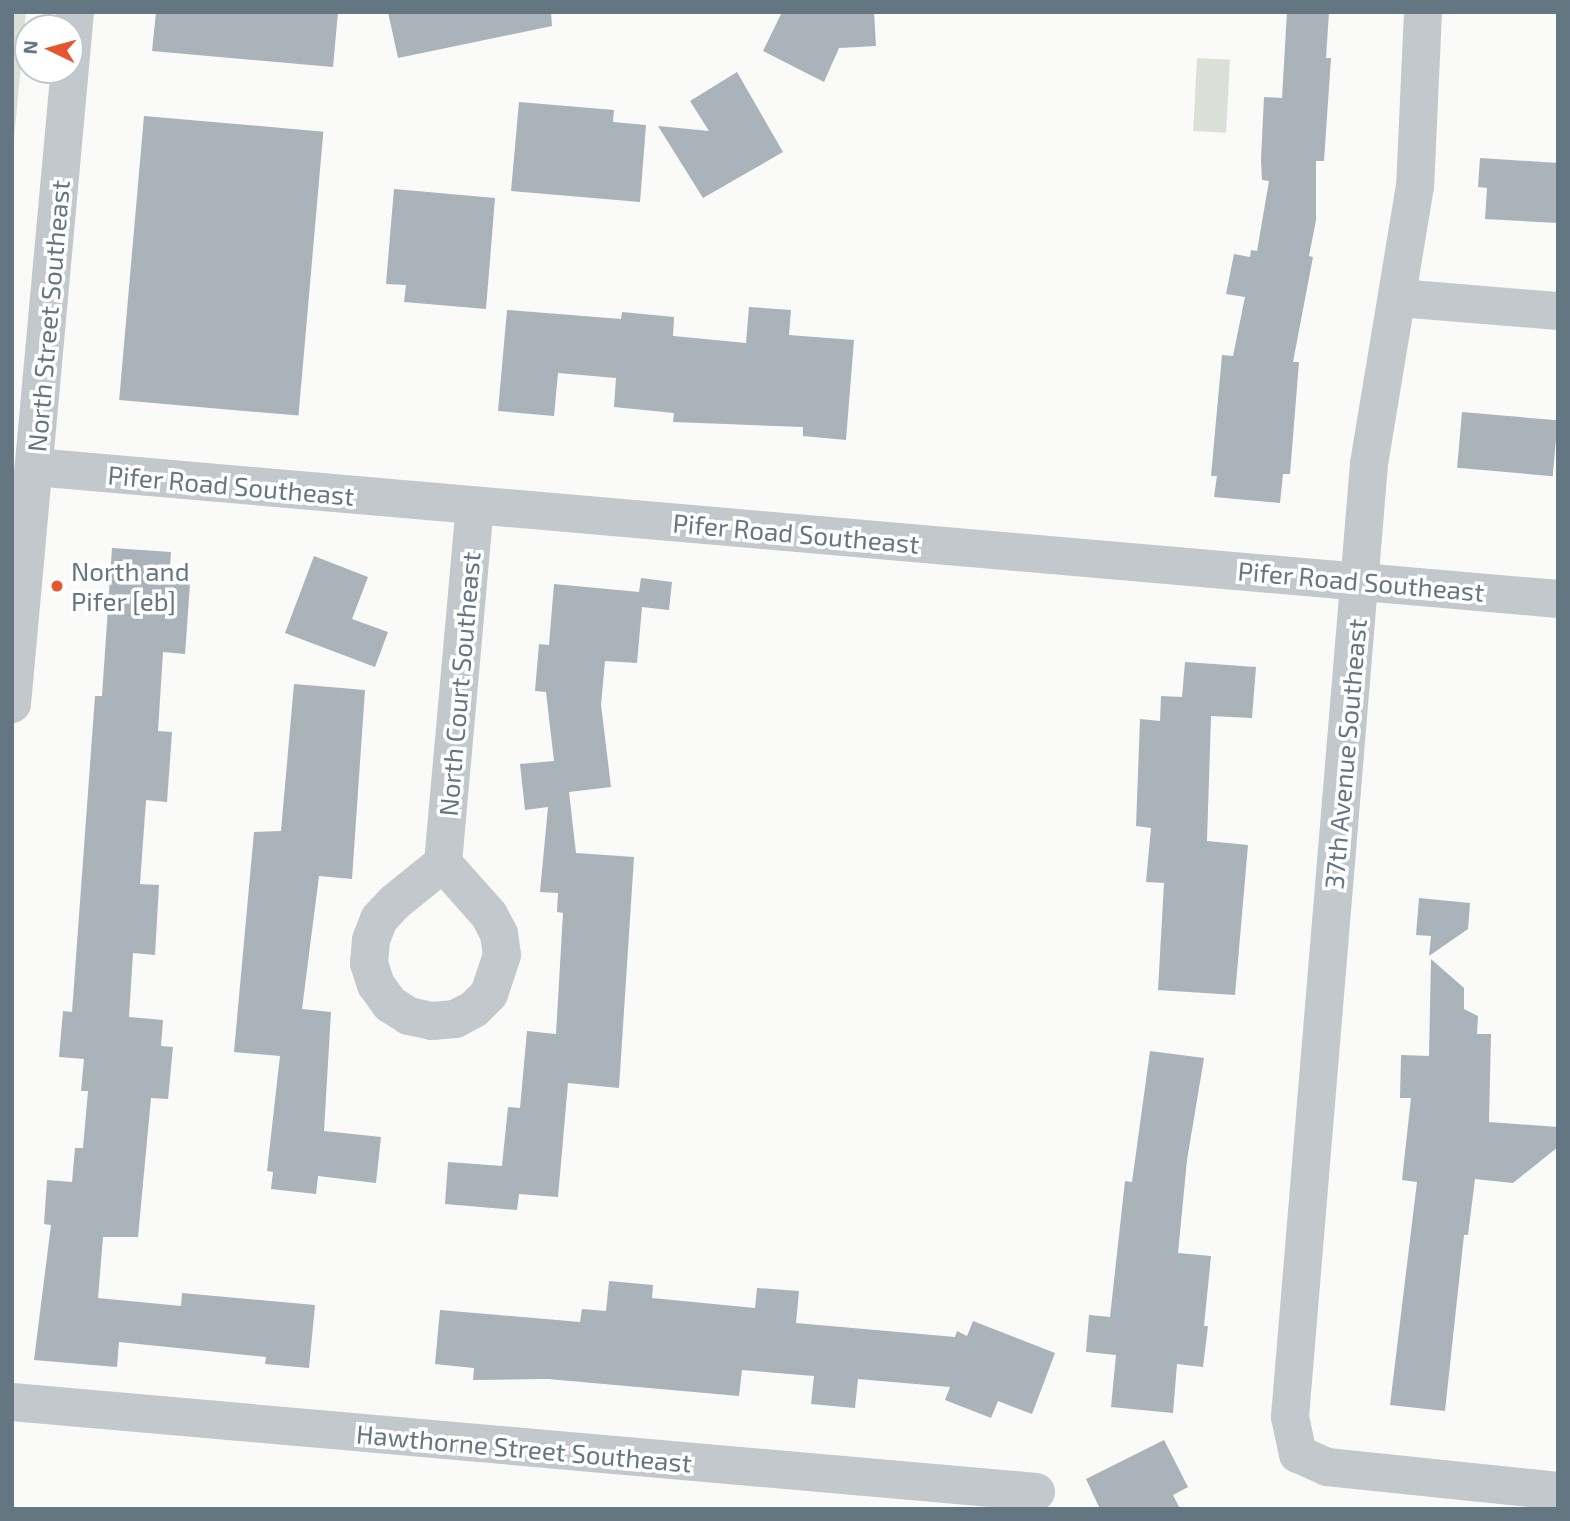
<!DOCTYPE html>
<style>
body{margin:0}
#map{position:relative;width:1570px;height:1521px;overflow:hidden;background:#fafaf8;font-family:"Exo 2",sans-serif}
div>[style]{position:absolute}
.green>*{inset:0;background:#dadfd7;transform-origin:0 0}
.building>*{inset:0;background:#aab3b9;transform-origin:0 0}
.minor>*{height:38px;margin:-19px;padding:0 19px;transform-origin:19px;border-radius:19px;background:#c3c8cc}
.dots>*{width:19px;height:19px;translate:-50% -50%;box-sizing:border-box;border:4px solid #fff;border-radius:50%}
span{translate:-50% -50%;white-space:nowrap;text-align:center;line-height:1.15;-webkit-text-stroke:7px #fff;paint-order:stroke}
.street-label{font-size:26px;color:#657683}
.poi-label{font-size:26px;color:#657683}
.left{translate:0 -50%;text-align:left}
.frame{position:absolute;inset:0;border:14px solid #657683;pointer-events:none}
.north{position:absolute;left:14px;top:14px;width:70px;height:70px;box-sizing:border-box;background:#fff;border:2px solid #c1c8cd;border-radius:50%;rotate:275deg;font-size:19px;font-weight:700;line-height:28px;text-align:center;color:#657683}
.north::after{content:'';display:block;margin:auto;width:24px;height:32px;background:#e4572e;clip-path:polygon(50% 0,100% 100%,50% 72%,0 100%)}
</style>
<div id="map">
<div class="green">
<i style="clip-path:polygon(12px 12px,26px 12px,12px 160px)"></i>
<i style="left:1197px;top:58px;width:33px;height:73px;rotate:3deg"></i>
</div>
<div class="building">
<i style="clip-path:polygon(156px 12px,338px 12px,333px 67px,152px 51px)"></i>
<i style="clip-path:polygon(388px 12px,551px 12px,552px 26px,398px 58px)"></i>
<i style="clip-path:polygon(782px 12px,874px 12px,876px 46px,839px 48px,824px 82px,763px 51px)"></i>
<i style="clip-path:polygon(1287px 12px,1329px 12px,1326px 58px,1331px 58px,1324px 161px,1316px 161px,1316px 220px,1309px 256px,1313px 257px,1293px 362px,1299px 362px,1290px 474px,1283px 474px,1280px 503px,1214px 497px,1217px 476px,1211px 476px,1222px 355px,1233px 356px,1245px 297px,1226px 294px,1234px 254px,1250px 257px,1251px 250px,1257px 251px,1269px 181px,1262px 180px,1261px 159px,1264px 97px,1282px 98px)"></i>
<i style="clip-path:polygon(737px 72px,783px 152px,703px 198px,658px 126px,709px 131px,690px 101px)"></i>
<i style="clip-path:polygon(519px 102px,614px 110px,613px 122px,646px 125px,640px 202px,511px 191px)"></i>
<i style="left:144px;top:116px;width:180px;height:285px;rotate:5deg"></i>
<i style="clip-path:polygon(1480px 158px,1558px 163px,1558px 223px,1485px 219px,1487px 188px,1478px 187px)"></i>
<i style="clip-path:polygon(394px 189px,495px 198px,486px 309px,404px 302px,406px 285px,386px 284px)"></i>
<i style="clip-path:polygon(749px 307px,791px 310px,789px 335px,854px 340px,846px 440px,803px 436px,803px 427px,673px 422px,674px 413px,614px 407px,616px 378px,558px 373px,554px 416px,498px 411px,507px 310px,621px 319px,622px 312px,674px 317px,673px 336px,746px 343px)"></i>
<i style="left:1462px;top:412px;width:96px;height:56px;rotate:5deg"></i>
<i style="clip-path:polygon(112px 548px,171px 552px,169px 582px,190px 584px,185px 654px,163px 652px,158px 731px,172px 732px,167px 802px,146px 800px,140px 884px,159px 885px,155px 955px,133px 953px,129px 1017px,163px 1020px,161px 1046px,173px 1047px,168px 1099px,151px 1098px,138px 1237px,103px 1237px,98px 1298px,181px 1306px,182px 1293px,315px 1305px,309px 1368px,265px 1364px,266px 1357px,119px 1342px,117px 1367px,34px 1360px,51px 1225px,44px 1224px,47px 1180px,72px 1182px,75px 1148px,83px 1148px,88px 1091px,81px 1091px,84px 1059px,59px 1057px,63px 1011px,72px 1012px,95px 696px,102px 696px)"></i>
<i style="clip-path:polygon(314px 556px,368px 577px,352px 619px,388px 632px,375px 667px,285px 633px)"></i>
<i style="clip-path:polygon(641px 578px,672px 582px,669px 610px,642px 607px,637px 663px,605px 661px,601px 705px,611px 787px,569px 792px,576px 853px,634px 857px,619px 1088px,568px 1083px,558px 1197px,519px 1194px,517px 1210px,445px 1204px,448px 1162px,502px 1166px,508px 1107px,520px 1108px,527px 1031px,556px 1034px,563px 913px,557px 912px,558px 893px,540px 892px,548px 807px,525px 810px,520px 764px,554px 761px,546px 692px,535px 691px,539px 644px,549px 645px,554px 584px,639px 592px)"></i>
<i style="clip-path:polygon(1185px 662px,1256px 667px,1252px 718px,1211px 716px,1207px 841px,1248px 845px,1235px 995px,1158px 990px,1164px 883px,1146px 882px,1151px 828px,1136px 826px,1140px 719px,1160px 721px,1161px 696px,1182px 697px)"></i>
<i style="clip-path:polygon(294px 684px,365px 690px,352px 879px,319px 876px,302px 1009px,331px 1012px,324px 1131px,381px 1137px,376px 1183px,318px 1176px,316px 1194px,271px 1189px,273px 1172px,267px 1171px,280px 1056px,234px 1052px,254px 832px,281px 831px)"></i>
<i style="clip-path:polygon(1419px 898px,1470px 903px,1468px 929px,1429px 956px,1431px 936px,1416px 935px)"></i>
<i style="clip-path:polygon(1431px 959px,1464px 988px,1464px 1009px,1478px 1016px,1477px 1034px,1491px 1034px,1489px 1122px,1558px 1127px,1558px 1147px,1513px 1183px,1475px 1179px,1468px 1235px,1464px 1235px,1445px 1411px,1390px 1405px,1417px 1182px,1402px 1180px,1411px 1098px,1400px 1098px,1401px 1055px,1429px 1056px)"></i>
<i style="clip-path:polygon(1150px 1051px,1204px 1058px,1187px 1160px,1178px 1253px,1211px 1256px,1204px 1326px,1208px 1326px,1203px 1367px,1177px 1364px,1173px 1413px,1111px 1407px,1116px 1355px,1086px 1352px,1089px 1315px,1110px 1317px,1125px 1181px,1132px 1182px)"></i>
<i style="clip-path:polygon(609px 1281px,653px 1285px,652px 1298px,755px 1308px,757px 1288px,799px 1291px,796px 1323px,955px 1337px,957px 1331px,967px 1336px,973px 1321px,1055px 1353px,1032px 1414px,998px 1401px,991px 1418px,945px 1400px,950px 1387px,858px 1379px,855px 1408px,811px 1404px,814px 1376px,742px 1370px,739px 1396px,548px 1379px,473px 1380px,474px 1368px,435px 1364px,440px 1310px,580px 1322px,582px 1309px,606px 1311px)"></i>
<i style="clip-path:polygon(1164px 1440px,1188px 1487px,1173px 1495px,1180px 1509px,1100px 1509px,1086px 1479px)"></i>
</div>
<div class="minor">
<i style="left:1423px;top:12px;width:174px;rotate:92.6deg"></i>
<i style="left:1415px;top:186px;width:282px;rotate:99.4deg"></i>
<i style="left:1369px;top:464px;width:956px;rotate:94.74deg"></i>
<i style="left:1290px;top:1417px;width:38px;rotate:78deg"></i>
<i style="left:1298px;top:1454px;width:32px;rotate:24deg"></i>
<i style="left:1327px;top:1467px;width:232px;rotate:5.9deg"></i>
<i style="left:1399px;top:298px;width:160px;rotate:4.7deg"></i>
<i style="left:34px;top:467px;width:1530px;rotate:4.95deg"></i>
<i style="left:12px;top:704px;width:695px;rotate:-84.8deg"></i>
<i style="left:443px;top:863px;width:69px;rotate:48.5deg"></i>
<i style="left:489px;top:915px;width:21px;rotate:62deg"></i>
<i style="left:499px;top:934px;width:21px;rotate:82deg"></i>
<i style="left:502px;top:955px;width:41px;rotate:108.4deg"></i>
<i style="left:489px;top:994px;width:21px;rotate:135deg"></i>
<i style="left:474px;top:1009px;width:21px;rotate:152deg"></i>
<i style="left:455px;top:1019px;width:23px;rotate:175deg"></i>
<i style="left:432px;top:1021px;width:24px;rotate:-168deg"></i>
<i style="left:409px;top:1016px;width:22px;rotate:-148deg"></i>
<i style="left:390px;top:1004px;width:24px;rotate:-126deg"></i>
<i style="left:376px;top:985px;width:23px;rotate:-108deg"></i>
<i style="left:369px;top:963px;width:23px;rotate:-85deg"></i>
<i style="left:371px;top:940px;width:22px;rotate:-69deg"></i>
<i style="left:379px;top:919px;width:23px;rotate:-47deg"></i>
<i style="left:395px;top:902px;width:62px;rotate:-39.1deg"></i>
<i style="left:443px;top:863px;width:358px;rotate:-84.9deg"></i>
<i style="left:12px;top:1402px;width:1028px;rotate:5.02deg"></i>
</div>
<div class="dots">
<i style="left:57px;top:586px;background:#e4572e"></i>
</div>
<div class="street-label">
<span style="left:48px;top:316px;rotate:-85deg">North Street Southeast</span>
<span style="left:231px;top:485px;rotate:5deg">Pifer Road Southeast</span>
<span style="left:796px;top:533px;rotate:5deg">Pifer Road Southeast</span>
<span style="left:1361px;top:581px;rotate:5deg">Pifer Road Southeast</span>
<span style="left:459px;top:684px;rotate:-85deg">North Court Southeast</span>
<span style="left:1345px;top:754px;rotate:-85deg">37th Avenue Southeast</span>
<span style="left:524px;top:1448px;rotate:5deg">Hawthorne Street Southeast</span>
</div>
<div class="poi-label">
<span class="left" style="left:71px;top:586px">North and<br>Pifer [eb]</span>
</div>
<div class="frame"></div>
<div class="north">N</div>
</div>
